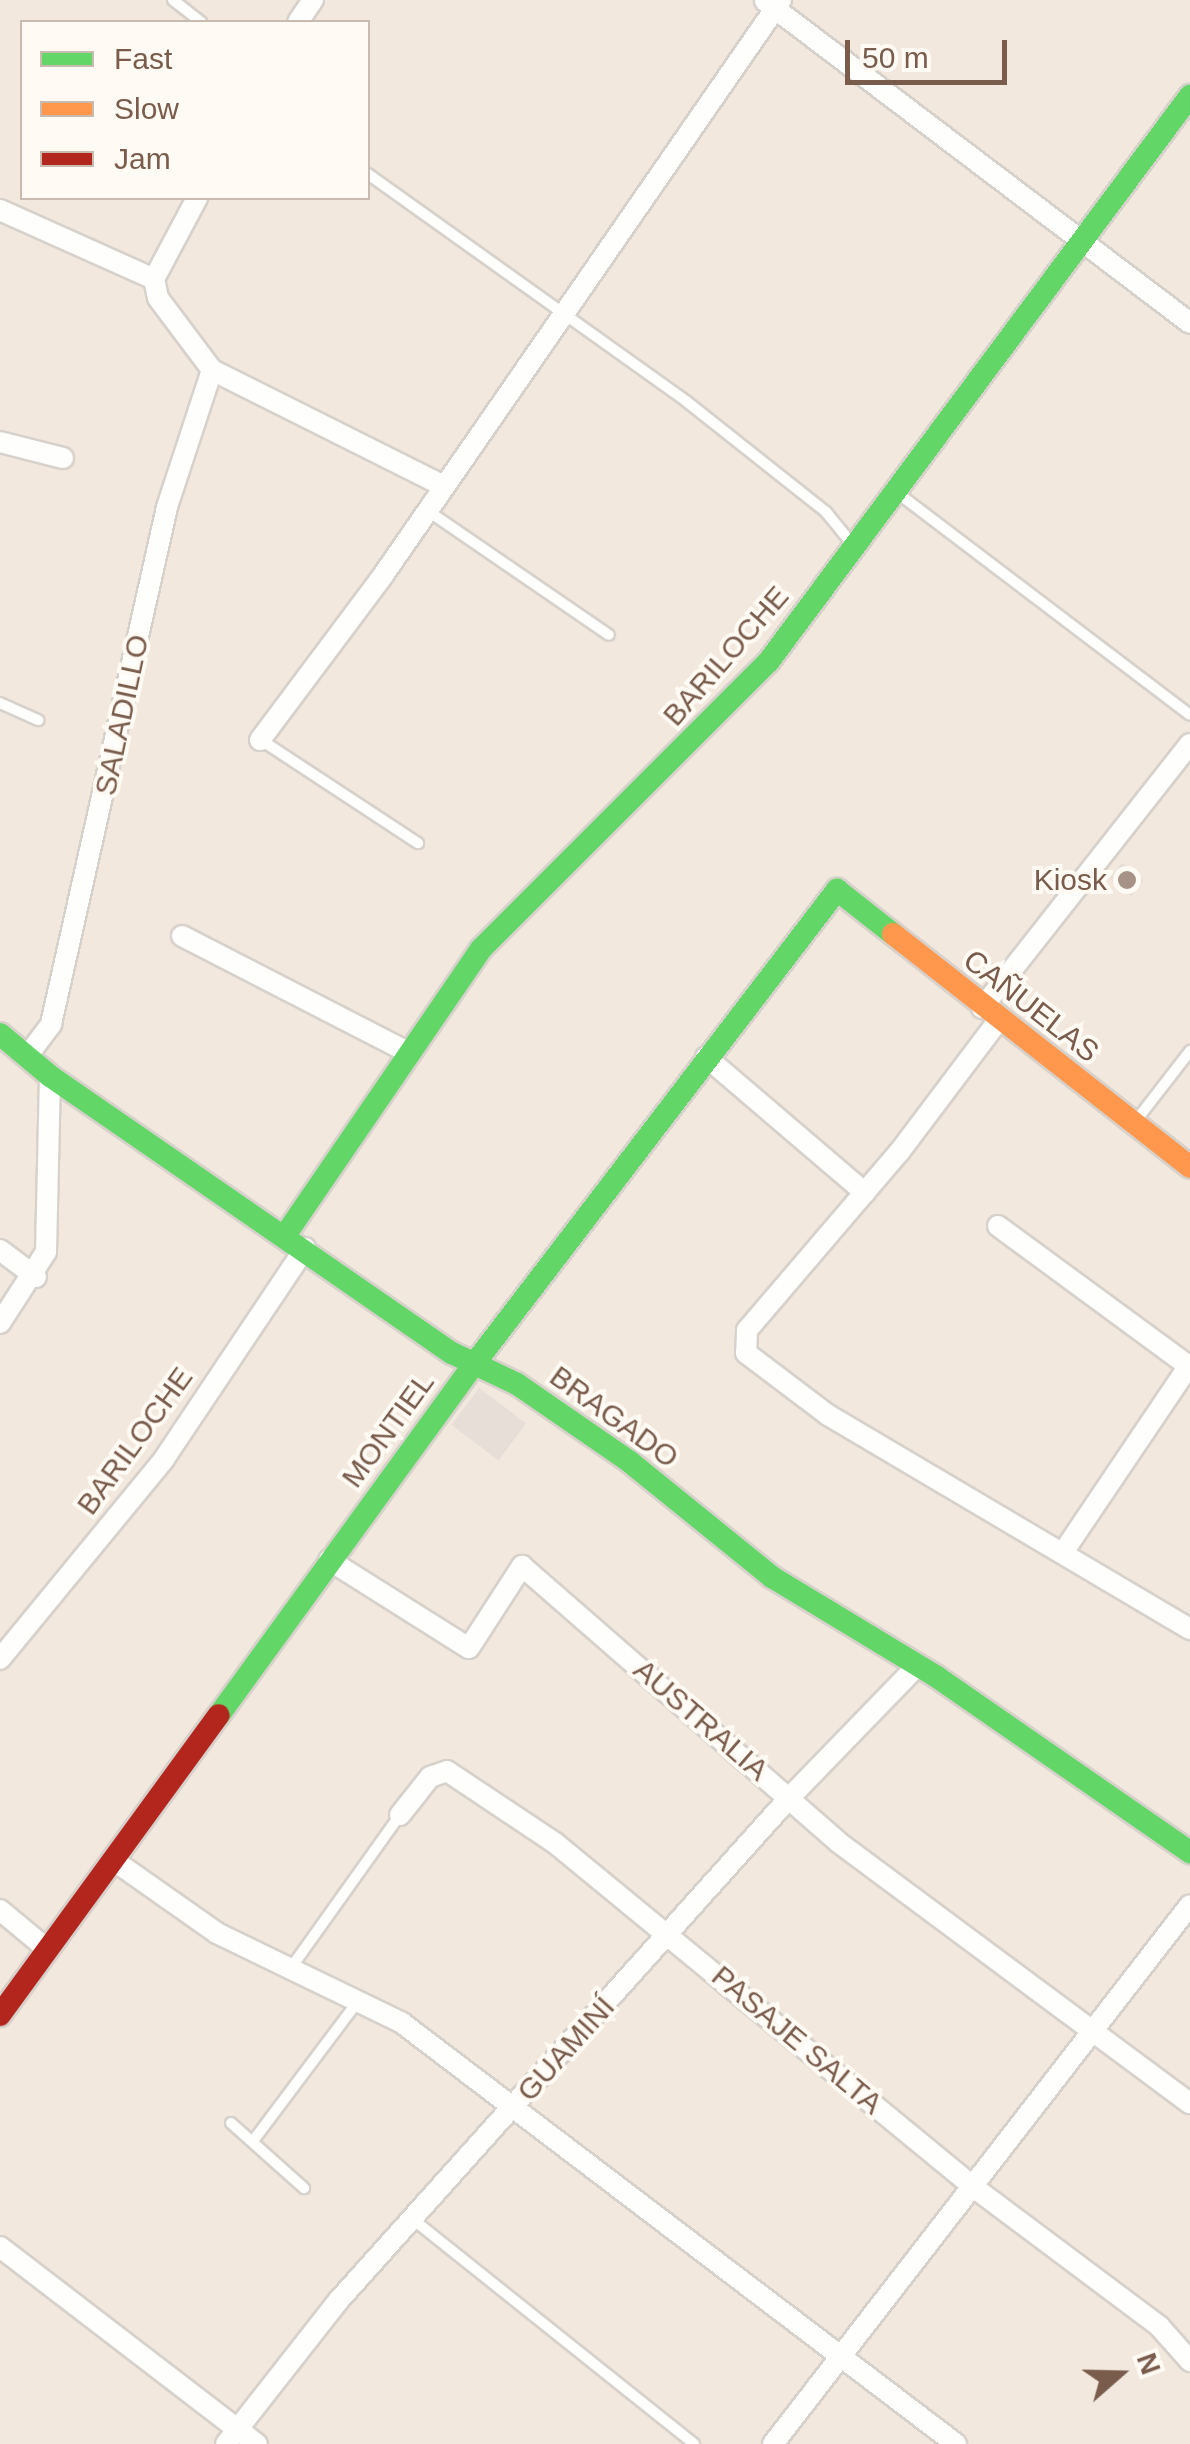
<!DOCTYPE html>
<meta charset="utf-8">
<style>
body{margin:0}
#map{position:relative;width:1190px;height:2444px;overflow:hidden;background:#f9f5f0;font-family:Arial,sans-serif}
div>[style]{position:absolute}
.residential>*{inset:0;background:#f2e8de}
.building>*{inset:0;background:#e6ded7;transform-origin:0 0}
.roads{filter:drop-shadow(2px 0 #d7d1cb) drop-shadow(-2px 0 #d7d1cb) drop-shadow(0 2px #d7d1cb) drop-shadow(0 -2px #d7d1cb)}
.lane>*{height:10px;margin:-5px;padding:0 5px;transform-origin:5px;border-radius:5px;background:#fefefd}
.street>*{height:20px;margin:-10px;padding:0 10px;transform-origin:10px;border-radius:10px;background:#fefefd}
.fast>*{height:22px;margin:-11px;padding:0 11px;transform-origin:11px;border-radius:11px;background:#63d668}
.slow>*{height:22px;margin:-11px;padding:0 11px;transform-origin:11px;border-radius:11px;background:#ff974d}
.jam>*{height:22px;margin:-11px;padding:0 11px;transform-origin:11px;border-radius:11px;background:#b3261e}
.dots>*{width:28px;height:28px;translate:-50% -50%;box-sizing:border-box;border:5px solid #fffaf3;border-radius:50%}
span{translate:-50% -50%;white-space:nowrap;text-align:center;line-height:1.15;-webkit-text-stroke:8px #fffaf3;paint-order:stroke}
.street-label{font-size:30px;color:#7a5c4d}
.poi-label{font-size:30px;color:#7a5c4d}
.right{translate:-100% -50%;text-align:right}
.legend{position:absolute;left:20px;top:20px;width:350px;height:180px;box-sizing:border-box;background:#fffaf3;border:2px solid #cabbb1;margin:0;padding:12px 18px;list-style:none;font-size:30px;color:#7a5c4d}
.legend li{display:flex;align-items:center;gap:20px;height:50px}
.legend b{width:50px;border:2px solid #cabbb1}
.north{position:absolute;left:1070px;top:2324px;width:100px;height:100px;-webkit-text-stroke:8px #fffaf3;paint-order:stroke;rotate:70deg;font-size:28px;font-weight:700;line-height:40px;text-align:center;color:#7a5c4d}
.north::after{content:'';display:block;margin:auto;width:35px;height:45px;background:#7a5c4d;clip-path:polygon(50% 0,100% 100%,50% 72%,0 100%)}
.scale{position:absolute;left:845px;top:40px;width:162px;height:45px;box-sizing:border-box;border:5px solid #7a5c4d;border-top:0;padding-left:12px;font-size:30px;line-height:35px;white-space:nowrap;color:#7a5c4d;-webkit-text-stroke:8px #fffaf3;paint-order:stroke}
</style>
<div id="map">
<div class="residential">
<i style="clip-path:polygon(evenodd,0 0,1190px 0,1190px 2444px,0 2444px,0 0,22px 22px,368px 22px,368px 198px,22px 198px,22px 22px)"></i>
</div>
<div class="building">
<i style="left:1122px;top:863px;width:28px;height:20px;rotate:39deg"></i>
<i style="left:479px;top:1388px;width:59px;height:46px;rotate:37deg"></i>
</div>
<div class="roads">
<div class="lane">
<i style="left:173px;top:0;width:36px;rotate:38deg"></i>
<i style="left:368px;top:174px;width:391px;rotate:35.5deg"></i>
<i style="left:686px;top:401px;width:179px;rotate:38.4deg"></i>
<i style="left:826px;top:512px;width:43px;rotate:50.7deg"></i>
<i style="left:895px;top:491px;width:370px;rotate:37.2deg"></i>
<i style="left:428px;top:511px;width:219px;rotate:34.4deg"></i>
<i style="left:0;top:703px;width:42px;rotate:24.1deg"></i>
<i style="left:261px;top:740px;width:188px;rotate:33.3deg"></i>
<i style="left:1135px;top:1122px;width:90px;rotate:-52.2deg"></i>
<i style="left:293px;top:1965px;width:184px;rotate:-54.5deg"></i>
<i style="left:231px;top:2123px;width:98px;rotate:41.7deg"></i>
<i style="left:253px;top:2141px;width:176px;rotate:-53.1deg"></i>
<i style="left:415px;top:2221px;width:357px;rotate:38.6deg"></i>
</div>
<div class="street">
<i style="left:765px;top:1px;width:533px;rotate:37.15deg"></i>
<i style="left:298px;top:22px;width:27px;rotate:-56deg"></i>
<i style="left:0;top:210px;width:169px;rotate:24.1deg"></i>
<i style="left:154px;top:279px;width:19px;rotate:78deg"></i>
<i style="left:158px;top:298px;width:90px;rotate:53.1deg"></i>
<i style="left:212px;top:370px;width:257px;rotate:26.6deg"></i>
<i style="left:154px;top:279px;width:92px;rotate:-62deg"></i>
<i style="left:0;top:442px;width:65px;rotate:14.3deg"></i>
<i style="left:260px;top:740px;width:207px;rotate:-53.2deg"></i>
<i style="left:384px;top:574px;width:698px;rotate:-55.33deg"></i>
<i style="left:182px;top:936px;width:256px;rotate:27.2deg"></i>
<i style="left:982px;top:1008px;width:336px;rotate:-51.8deg"></i>
<i style="left:998px;top:1021px;width:163px;rotate:127deg"></i>
<i style="left:900px;top:1151px;width:235px;rotate:130.5deg"></i>
<i style="left:747px;top:1330px;width:23px;rotate:92deg"></i>
<i style="left:746px;top:1353px;width:103px;rotate:37.1deg"></i>
<i style="left:828px;top:1415px;width:421px;rotate:30.6deg"></i>
<i style="left:28px;top:1055px;width:39px;rotate:-53deg"></i>
<i style="left:51px;top:1024px;width:530px;rotate:-77.35deg"></i>
<i style="left:167px;top:507px;width:144px;rotate:-71.8deg"></i>
<i style="left:706px;top:1057px;width:209px;rotate:40.5deg"></i>
<i style="left:998px;top:1226px;width:238px;rotate:36.3deg"></i>
<i style="left:0;top:1250px;width:45px;rotate:36.9deg"></i>
<i style="left:0;top:1323px;width:85px;rotate:-57.1deg"></i>
<i style="left:46px;top:1252px;width:176px;rotate:-88.7deg"></i>
<i style="left:1064px;top:1551px;width:223px;rotate:-56deg"></i>
<i style="left:329px;top:1560px;width:165px;rotate:32.2deg"></i>
<i style="left:469px;top:1648px;width:98px;rotate:-57.1deg"></i>
<i style="left:522px;top:1566px;width:420px;rotate:41.1deg"></i>
<i style="left:838px;top:1842px;width:438px;rotate:36.6deg"></i>
<i style="left:0;top:1659px;width:259px;rotate:-50.6deg"></i>
<i style="left:164px;top:1459px;width:254px;rotate:-56.2deg"></i>
<i style="left:400px;top:1815px;width:48px;rotate:-51.7deg"></i>
<i style="left:430px;top:1777px;width:18px;rotate:-19deg"></i>
<i style="left:447px;top:1771px;width:130px;rotate:33.7deg"></i>
<i style="left:555px;top:1843px;width:545px;rotate:39.42deg"></i>
<i style="left:976px;top:2189px;width:229px;rotate:36.8deg"></i>
<i style="left:1159px;top:2326px;width:47px;rotate:48.5deg"></i>
<i style="left:116px;top:1862px;width:123px;rotate:35.1deg"></i>
<i style="left:217px;top:1933px;width:206px;rotate:25.9deg"></i>
<i style="left:402px;top:2023px;width:696px;rotate:37.23deg"></i>
<i style="left:0;top:1910px;width:61px;rotate:39.7deg"></i>
<i style="left:0;top:2247px;width:324px;rotate:37.5deg"></i>
<i style="left:226px;top:2444px;width:183px;rotate:-51.9deg"></i>
<i style="left:339px;top:2300px;width:676px;rotate:-48.12deg"></i>
<i style="left:790px;top:1797px;width:184px;rotate:-45.9deg"></i>
<i style="left:773px;top:2444px;width:681px;rotate:-52.27deg"></i>
</div>
<div class="fast">
<i style="left:0;top:1034px;width:65px;rotate:40deg"></i>
<i style="left:50px;top:1076px;width:488px;rotate:34.6deg"></i>
<i style="left:452px;top:1353px;width:72px;rotate:25.5deg"></i>
<i style="left:517px;top:1384px;width:137px;rotate:34.6deg"></i>
<i style="left:630px;top:1462px;width:183px;rotate:39deg"></i>
<i style="left:772px;top:1577px;width:193px;rotate:31.2deg"></i>
<i style="left:937px;top:1677px;width:308px;rotate:34.7deg"></i>
<i style="left:286px;top:1234px;width:345px;rotate:-55.6deg"></i>
<i style="left:481px;top:949px;width:407px;rotate:-45deg"></i>
<i style="left:769px;top:661px;width:705px;rotate:-53.31deg"></i>
<i style="left:219px;top:1715px;width:435px;rotate:-54deg"></i>
<i style="left:475px;top:1363px;width:596px;rotate:-52.57deg"></i>
<i style="left:837px;top:890px;width:71px;rotate:38.2deg"></i>
</div>
<div class="slow">
<i style="left:893px;top:934px;width:377px;rotate:38.1deg"></i>
</div>
<div class="jam">
<i style="left:0;top:2015px;width:371px;rotate:-53.9deg"></i>
</div>
</div>
<div class="dots">
<i style="left:1127px;top:880px;background:#a69286"></i>
</div>
<div class="street-label">
<span style="left:726px;top:656px;rotate:-49deg">BARILOCHE</span>
<span style="left:122px;top:715px;rotate:-78deg">SALADILLO</span>
<span style="left:1031px;top:1006px;rotate:38deg">CAÑUELAS</span>
<span style="left:614px;top:1417px;rotate:36deg">BRAGADO</span>
<span style="left:388px;top:1430px;rotate:-54deg">MONTIEL</span>
<span style="left:135px;top:1441px;rotate:-54deg">BARILOCHE</span>
<span style="left:701px;top:1720px;rotate:41deg">AUSTRALIA</span>
<span style="left:797px;top:2040px;rotate:40deg">PASAJE SALTA</span>
<span style="left:566px;top:2049px;rotate:-48deg">GUAMINÍ</span>
</div>
<div class="poi-label">
<span class="right" style="left:1107px;top:880px">Kiosk</span>
</div>
<ul class="legend">
<li><b style="height:12px;background:#63d668"></b>Fast</li>
<li><b style="height:12px;background:#ff974d"></b>Slow</li>
<li><b style="height:12px;background:#b3261e"></b>Jam</li>
</ul>
<div class="north">N</div>
<div class="scale">50 m</div>
</div>
